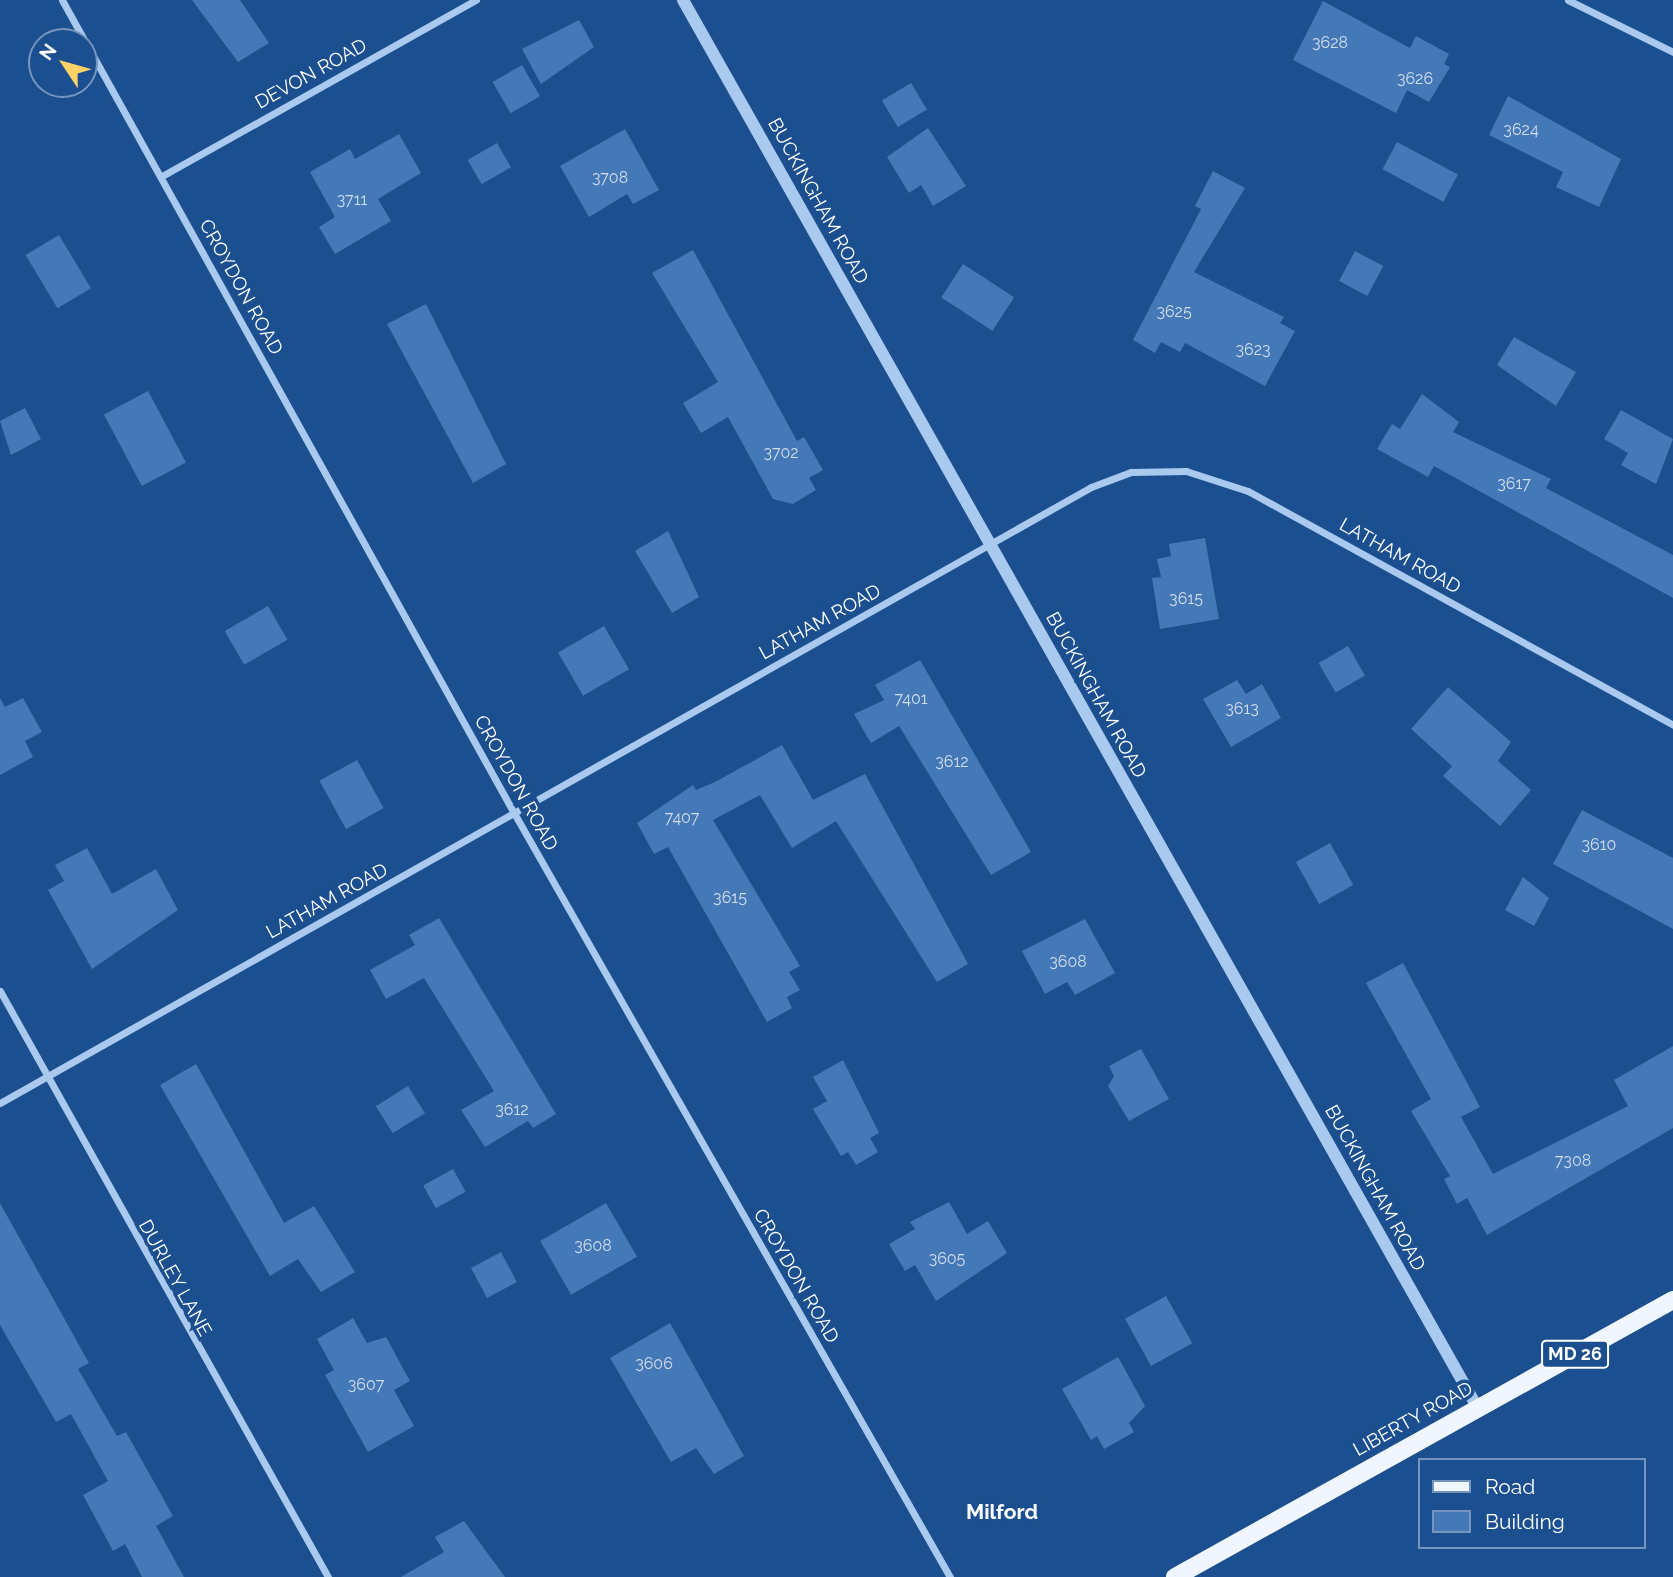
<!DOCTYPE html>
<style>
body{margin:0}
#map{position:relative;width:1673px;height:1577px;overflow:hidden;background:#1b4f8f;font-family:Raleway,sans-serif}
div>[style]{position:absolute}
.building>*{inset:0;background:#4478b7;transform-origin:0 0}
.minor>*{height:7px;margin:-3.5px;padding:0 3.5px;transform-origin:3.5px;border-radius:3.5px;background:#a9c9ee}
.tertiary>*{height:12px;margin:-6px;padding:0 6px;transform-origin:6px;border-radius:6px;background:#a9c9ee}
.primary>*{height:18px;margin:-9px;padding:0 9px;transform-origin:9px;border-radius:9px;background:#f0f6ff}
span{translate:-50% -50%;white-space:nowrap;text-align:center;line-height:1.15;-webkit-text-stroke:7px #1b4f8f;paint-order:stroke}
.number-label{font-size:16px;color:#d0dded}
.number-label span{-webkit-text-stroke-width:0}
.shield-label span{padding:2px 5px;background:#1b4f8f;border:2px solid;border-radius:5px;-webkit-text-stroke-width:0}
.shield-label{font-size:18px;color:#fff;font-weight:700}
.street-label{font-size:19px;color:#fff}
.neighbourhood-label{font-size:21px;color:#fff;font-weight:700}
.legend{position:absolute;left:1418px;top:1458px;width:228px;height:91px;box-sizing:border-box;background:#1b4f8f;border:2px solid #7695bc;margin:0;padding:9px 12px;list-style:none;font-size:21px;color:#fff}
.legend li{display:flex;align-items:center;gap:14px;height:35px}
.legend b{width:35px;border:2px solid #7695bc}
.north{position:absolute;left:28px;top:28px;width:70px;height:70px;box-sizing:border-box;background:#1b4f8f;border:2px solid #7695bc;border-radius:50%;rotate:306deg;font-size:19px;font-weight:700;line-height:28px;text-align:center;color:#fff}
.north::after{content:'';display:block;margin:auto;width:24px;height:32px;background:#ffd166;clip-path:polygon(50% 0,100% 100%,50% 72%,0 100%)}
</style>
<div id="map">
<div class="building">
<i style="clip-path:polygon(192px 0,240px 0,269px 43px,238px 62px)"></i>
<i style="clip-path:polygon(1323px 1px,1410px 48px,1416px 36px,1449px 54px,1444px 64px,1450px 67px,1429px 102px,1407px 90px,1396px 113px,1293px 60px)"></i>
<i style="clip-path:polygon(579px 20px,594px 47px,541px 84px,522px 49px)"></i>
<i style="left:522px;top:65px;width:36px;height:34px;rotate:60deg"></i>
<i style="left:911px;top:83px;width:31px;height:34px;rotate:59deg"></i>
<i style="clip-path:polygon(1508px 96px,1621px 159px,1599px 207px,1556px 187px,1563px 172px,1489px 135px)"></i>
<i style="clip-path:polygon(928px 128px,966px 186px,933px 206px,921px 185px,909px 193px,887px 157px)"></i>
<i style="clip-path:polygon(625px 129px,659px 190px,633px 204px,627px 194px,589px 217px,560px 166px)"></i>
<i style="clip-path:polygon(399px 134px,421px 173px,378px 199px,391px 221px,335px 254px,319px 227px,335px 217px,310px 172px,350px 149px,355px 159px)"></i>
<i style="left:1397px;top:142px;width:69px;height:31px;rotate:28deg"></i>
<i style="left:497px;top:143px;width:28px;height:34px;rotate:60deg"></i>
<i style="clip-path:polygon(1213px 171px,1245px 188px,1194px 272px,1284px 317px,1280px 323px,1295px 331px,1265px 386px,1185px 343px,1180px 352px,1161px 342px,1155px 353px,1133px 340px,1201px 209px,1195px 206px)"></i>
<i style="left:59px;top:235px;width:62px;height:39px;rotate:59deg"></i>
<i style="clip-path:polygon(693px 250px,797px 441px,804px 437px,823px 470px,809px 478px,816px 490px,793px 504px,773px 499px,728px 417px,701px 433px,683px 403px,718px 382px,652px 273px)"></i>
<i style="left:1355px;top:251px;width:32px;height:34px;rotate:28deg"></i>
<i style="left:963px;top:264px;width:61px;height:40px;rotate:33deg"></i>
<i style="clip-path:polygon(426px 304px,506px 464px,473px 483px,387px 324px)"></i>
<i style="clip-path:polygon(1514px 337px,1576px 372px,1556px 406px,1497px 365px)"></i>
<i style="left:148px;top:391px;width:81px;height:50px;rotate:62deg"></i>
<i style="clip-path:polygon(1422px 394px,1459px 422px,1453px 432px,1551px 479px,1546px 488px,1673px 555px,1673px 598px,1434px 466px,1428px 477px,1377px 449px,1392px 424px,1400px 429px)"></i>
<i style="clip-path:polygon(25px 408px,41px 439px,11px 455px,0 421px)"></i>
<i style="clip-path:polygon(1621px 410px,1673px 439px,1656px 484px,1621px 465px,1628px 453px,1604px 439px)"></i>
<i style="clip-path:polygon(668px 531px,699px 597px,672px 613px,635px 551px)"></i>
<i style="clip-path:polygon(1205px 538px,1219px 619px,1160px 629px,1152px 578px,1161px 577px,1157px 559px,1171px 556px,1169px 544px)"></i>
<i style="left:268px;top:606px;width:39px;height:50px;rotate:60deg"></i>
<i style="left:604px;top:626px;width:50px;height:53px;rotate:60deg"></i>
<i style="left:1348px;top:646px;width:34px;height:34px;rotate:60deg"></i>
<i style="clip-path:polygon(920px 660px,1031px 852px,991px 875px,899px 726px,871px 743px,854px 714px,884px 700px,875px 685px)"></i>
<i style="clip-path:polygon(1237px 680px,1246px 694px,1262px 684px,1281px 718px,1231px 747px,1203px 699px)"></i>
<i style="clip-path:polygon(1448px 687px,1511px 742px,1498px 761px,1531px 790px,1500px 826px,1443px 776px,1452px 766px,1411px 729px)"></i>
<i style="clip-path:polygon(0 698px,5px 707px,23px 698px,42px 732px,25px 741px,33px 757px,0 775px)"></i>
<i style="clip-path:polygon(782px 745px,813px 800px,865px 774px,968px 964px,937px 982px,836px 821px,792px 848px,760px 795px,713px 820px,800px 966px,789px 972px,800px 990px,787px 997px,792px 1008px,767px 1022px,668px 847px,654px 854px,637px 823px,693px 785px,696px 790px,715px 782px)"></i>
<i style="left:357px;top:760px;width:55px;height:43px;rotate:61deg"></i>
<i style="clip-path:polygon(1582px 810px,1673px 858px,1673px 929px,1553px 864px)"></i>
<i style="left:1330px;top:843px;width:48px;height:39px;rotate:61deg"></i>
<i style="clip-path:polygon(87px 848px,112px 894px,156px 869px,178px 910px,92px 969px,48px 890px,64px 881px,55px 865px)"></i>
<i style="clip-path:polygon(1523px 877px,1549px 898px,1534px 926px,1505px 910px)"></i>
<i style="clip-path:polygon(439px 918px,556px 1114px,533px 1128px,528px 1121px,485px 1147px,461px 1110px,494px 1091px,424px 978px,386px 999px,370px 970px,415px 945px,409px 935px)"></i>
<i style="clip-path:polygon(1085px 919px,1115px 973px,1075px 995px,1067px 982px,1045px 994px,1022px 951px)"></i>
<i style="clip-path:polygon(1403px 963px,1480px 1107px,1461px 1117px,1493px 1174px,1628px 1106px,1614px 1080px,1673px 1046px,1673px 1128px,1487px 1235px,1467px 1198px,1457px 1204px,1444px 1179px,1450px 1176px,1411px 1111px,1431px 1099px,1366px 983px)"></i>
<i style="clip-path:polygon(1141px 1049px,1169px 1099px,1129px 1121px,1108px 1086px,1114px 1076px,1109px 1066px)"></i>
<i style="clip-path:polygon(843px 1060px,879px 1133px,870px 1138px,878px 1152px,856px 1165px,848px 1152px,841px 1156px,813px 1109px,827px 1101px,813px 1077px)"></i>
<i style="clip-path:polygon(196px 1064px,284px 1223px,314px 1206px,355px 1272px,321px 1292px,298px 1259px,270px 1276px,160px 1085px)"></i>
<i style="left:408px;top:1086px;width:32px;height:38px;rotate:58deg"></i>
<i style="left:453px;top:1169px;width:26px;height:34px;rotate:61deg"></i>
<i style="clip-path:polygon(949px 1202px,967px 1234px,988px 1221px,1007px 1253px,936px 1301px,915px 1265px,905px 1271px,889px 1244px,915px 1229px,910px 1222px)"></i>
<i style="clip-path:polygon(0 1203px,89px 1363px,78px 1369px,117px 1436px,126px 1432px,173px 1516px,156px 1526px,184px 1577px,142px 1577px,125px 1544px,113px 1551px,83px 1495px,108px 1481px,71px 1414px,56px 1422px,0 1325px)"></i>
<i style="left:606px;top:1203px;width:62px;height:76px;rotate:60deg"></i>
<i style="left:501px;top:1252px;width:34px;height:34px;rotate:62deg"></i>
<i style="left:1166px;top:1296px;width:54px;height:47px;rotate:61deg"></i>
<i style="clip-path:polygon(353px 1318px,367px 1343px,386px 1337px,410px 1381px,394px 1390px,414px 1426px,368px 1452px,325px 1375px,334px 1370px,317px 1339px)"></i>
<i style="clip-path:polygon(670px 1323px,744px 1456px,714px 1474px,696px 1448px,671px 1462px,610px 1358px)"></i>
<i style="clip-path:polygon(1118px 1357px,1145px 1406px,1129px 1423px,1134px 1432px,1104px 1449px,1097px 1436px,1091px 1440px,1062px 1389px)"></i>
<i style="clip-path:polygon(464px 1521px,505px 1577px,401px 1577px,444px 1552px,435px 1537px)"></i>
</div>
<div class="minor">
<i style="left:62px;top:0;width:930px;rotate:60.93deg"></i>
<i style="left:514px;top:813px;width:880px;rotate:60.29deg"></i>
<i style="left:1568px;top:0;width:117px;rotate:26.3deg"></i>
<i style="left:162px;top:176px;width:360px;rotate:-29.3deg"></i>
<i style="left:0;top:991px;width:672px;rotate:60.76deg"></i>
<i style="left:0;top:1103px;width:1253px;rotate:-29.45deg"></i>
<i style="left:1091px;top:487px;width:43px;rotate:-20.6deg"></i>
<i style="left:1131px;top:472px;width:55px;rotate:-1deg"></i>
<i style="left:1186px;top:471px;width:65px;rotate:17.9deg"></i>
<i style="left:1248px;top:491px;width:485px;rotate:28.8deg"></i>
</div>
<div class="tertiary">
<i style="left:683px;top:0;width:1616px;rotate:60.56deg"></i>
</div>
<div class="primary">
<i style="left:1175px;top:1577px;width:570px;rotate:-29.08deg"></i>
</div>
<div class="number-label">
<span style="left:1330px;top:43px">3628</span>
<span style="left:1415px;top:79px">3626</span>
<span style="left:1521px;top:130px">3624</span>
<span style="left:610px;top:178px">3708</span>
<span style="left:352px;top:200px">3711</span>
<span style="left:1174px;top:312px">3625</span>
<span style="left:1253px;top:350px">3623</span>
<span style="left:781px;top:453px">3702</span>
<span style="left:1514px;top:484px">3617</span>
<span style="left:1186px;top:599px">3615</span>
<span style="left:911px;top:699px">7401</span>
<span style="left:1242px;top:709px">3613</span>
<span style="left:952px;top:762px">3612</span>
<span style="left:682px;top:818px">7407</span>
<span style="left:1599px;top:845px">3610</span>
<span style="left:730px;top:898px">3615</span>
<span style="left:1068px;top:962px">3608</span>
<span style="left:512px;top:1110px">3612</span>
<span style="left:1573px;top:1161px">7308</span>
<span style="left:593px;top:1246px">3608</span>
<span style="left:947px;top:1259px">3605</span>
<span style="left:654px;top:1364px">3606</span>
<span style="left:366px;top:1385px">3607</span>
</div>
<div class="shield-label">
<span style="left:1575px;top:1354px">MD 26</span>
</div>
<div class="street-label">
<span style="left:311px;top:74px;rotate:-29deg">DEVON ROAD</span>
<span style="left:818px;top:201px;rotate:61deg">BUCKINGHAM ROAD</span>
<span style="left:241px;top:287px;rotate:61deg">CROYDON ROAD</span>
<span style="left:1400px;top:556px;rotate:29deg">LATHAM ROAD</span>
<span style="left:820px;top:622px;rotate:-29deg">LATHAM ROAD</span>
<span style="left:1096px;top:695px;rotate:61deg">BUCKINGHAM ROAD</span>
<span style="left:516px;top:783px;rotate:61deg">CROYDON ROAD</span>
<span style="left:327px;top:901px;rotate:-29deg">LATHAM ROAD</span>
<span style="left:1375px;top:1188px;rotate:61deg">BUCKINGHAM ROAD</span>
<span style="left:796px;top:1276px;rotate:60deg">CROYDON ROAD</span>
<span style="left:175px;top:1278px;rotate:61deg">DURLEY LANE</span>
<span style="left:1413px;top:1419px;rotate:-29deg">LIBERTY ROAD</span>
</div>
<div class="neighbourhood-label">
<span style="left:1002px;top:1512px">Milford</span>
</div>
<ul class="legend">
<li><b style="height:9px;background:#f0f6ff"></b>Road</li>
<li><b style="height:19px;background:#4478b7"></b>Building</li>
</ul>
<div class="north">N</div>
</div>
